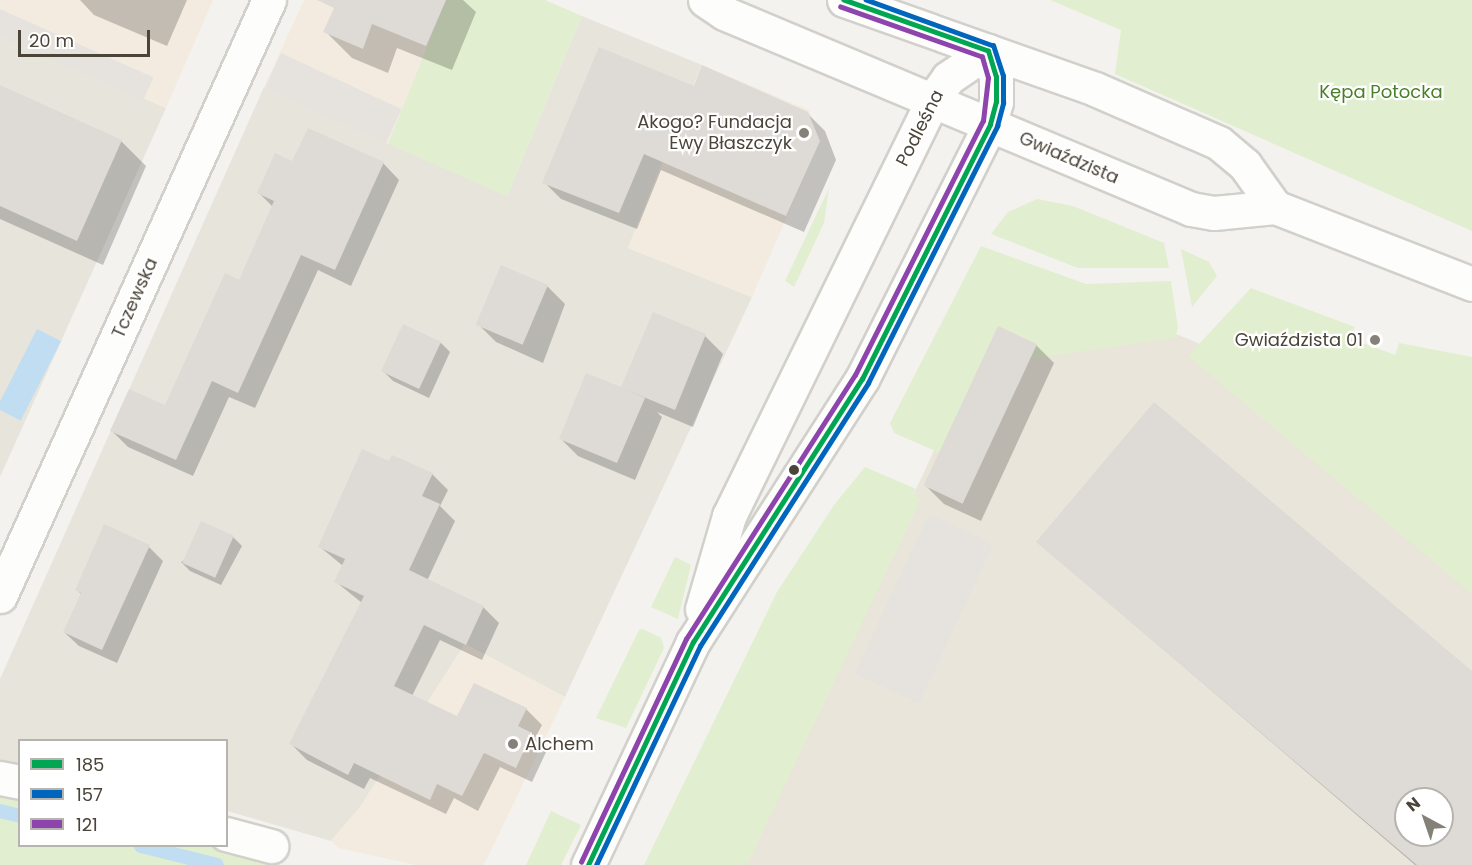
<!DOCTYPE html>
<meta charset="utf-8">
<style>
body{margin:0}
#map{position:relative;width:1472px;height:865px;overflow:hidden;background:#f4f2ee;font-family:Poppins,sans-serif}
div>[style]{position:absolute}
.residential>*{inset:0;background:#e7e4dc}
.commercial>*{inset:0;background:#f3ebdf}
.education>*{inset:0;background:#eae5da}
.green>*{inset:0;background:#e1eecf}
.parking>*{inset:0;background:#e6e3df;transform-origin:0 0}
.water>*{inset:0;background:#c0ddf1;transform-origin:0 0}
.shadow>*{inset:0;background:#0003}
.stream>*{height:14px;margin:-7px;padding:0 7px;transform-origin:7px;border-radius:7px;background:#c0ddf1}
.building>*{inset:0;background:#dedbd6;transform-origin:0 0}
.roads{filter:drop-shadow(2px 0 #d2d0cb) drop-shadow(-2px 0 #d2d0cb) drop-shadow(0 2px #d2d0cb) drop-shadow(0 -2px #d2d0cb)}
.minor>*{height:33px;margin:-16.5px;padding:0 16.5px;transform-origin:16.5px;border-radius:16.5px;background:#fdfdfc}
.tertiary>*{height:33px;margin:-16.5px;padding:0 16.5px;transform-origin:16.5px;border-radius:16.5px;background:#fdfdfc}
.bus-1>*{height:4.5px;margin:-2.25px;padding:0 2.25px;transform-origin:2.25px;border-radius:2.25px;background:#00a651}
.bus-2>*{height:4.5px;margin:-2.25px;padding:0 2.25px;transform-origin:2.25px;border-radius:2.25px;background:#0065bd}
.bus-3>*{height:4.5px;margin:-2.25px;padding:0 2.25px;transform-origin:2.25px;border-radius:2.25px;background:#8e44ad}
.dots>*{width:16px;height:16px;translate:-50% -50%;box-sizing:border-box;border:3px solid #fff;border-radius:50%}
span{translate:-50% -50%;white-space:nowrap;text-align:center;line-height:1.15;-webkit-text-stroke:4.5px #fff;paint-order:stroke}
.park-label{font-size:18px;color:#4a7f2a}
.poi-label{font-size:18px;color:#4b4439}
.right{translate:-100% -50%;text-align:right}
.left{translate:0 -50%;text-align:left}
.street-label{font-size:18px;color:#4b4439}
.legend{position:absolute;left:18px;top:739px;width:210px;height:108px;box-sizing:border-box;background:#fff;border:2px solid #b7b4b0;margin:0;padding:8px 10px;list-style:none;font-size:18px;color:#4b4439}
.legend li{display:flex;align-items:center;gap:12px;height:30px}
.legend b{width:30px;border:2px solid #b7b4b0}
.north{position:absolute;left:1394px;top:787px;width:60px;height:60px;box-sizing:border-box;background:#fff;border:2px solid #b7b4b0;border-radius:50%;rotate:320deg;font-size:16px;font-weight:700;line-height:24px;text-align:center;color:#4b4439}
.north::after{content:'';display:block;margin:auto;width:21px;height:27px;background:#868178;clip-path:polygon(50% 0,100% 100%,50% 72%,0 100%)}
.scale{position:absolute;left:18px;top:30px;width:132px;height:27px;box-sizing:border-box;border:3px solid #4b4439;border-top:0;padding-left:8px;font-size:18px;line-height:21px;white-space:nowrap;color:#4b4439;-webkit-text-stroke:4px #fff;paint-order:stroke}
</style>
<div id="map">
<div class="residential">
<i style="clip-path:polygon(582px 16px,702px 65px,628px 248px,752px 297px,565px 697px,465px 644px,360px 807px,331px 841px,227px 811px,226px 740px,20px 740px,19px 768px,0 763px,0 679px,264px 87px,507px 196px)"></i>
<i style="clip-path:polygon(0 35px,166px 108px,0 477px)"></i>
</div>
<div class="commercial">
<i style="clip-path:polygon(0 0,213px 0,166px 108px,0 35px)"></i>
<i style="clip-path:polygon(304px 0,446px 0,388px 144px,264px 87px)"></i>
<i style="clip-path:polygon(702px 65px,809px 110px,820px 141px,752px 297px,628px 248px)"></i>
<i style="clip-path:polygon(465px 644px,565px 697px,484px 865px,415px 865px,339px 848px,331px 841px,360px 807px)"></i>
</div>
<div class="education">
<i style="clip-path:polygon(evenodd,1018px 268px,1334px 400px,1472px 501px,1472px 865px,743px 865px,1018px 268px,1406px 799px,1442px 799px,1442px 835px,1406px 835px,1406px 799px)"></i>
</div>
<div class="green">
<i style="clip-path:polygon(446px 0,545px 0,582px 16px,507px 196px,388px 144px)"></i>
<i style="clip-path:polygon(1050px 0,1472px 0,1472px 231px,1115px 74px,1121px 30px)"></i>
<i style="clip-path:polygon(829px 188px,824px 223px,794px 287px,785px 281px)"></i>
<i style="clip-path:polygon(1037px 199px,1073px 206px,1164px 243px,1169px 268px,1078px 268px,991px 234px,1008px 212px)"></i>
<i style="clip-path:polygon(981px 246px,1086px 284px,1171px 281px,1178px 328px,1175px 338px,1030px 359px,1037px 344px,998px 326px,940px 453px,894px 433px,890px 423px)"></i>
<i style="clip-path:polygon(1181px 249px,1209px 262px,1217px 276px,1192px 307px)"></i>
<i style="clip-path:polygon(1251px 288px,1355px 327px,1350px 338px,1395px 355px,1399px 343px,1472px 357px,1472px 594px,1188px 356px)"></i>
<i style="clip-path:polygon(865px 467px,916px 489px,913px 495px,921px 499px,747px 865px,644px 865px,777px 592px,834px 505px)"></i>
<i style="clip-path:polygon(675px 557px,691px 565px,678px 619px,651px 607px)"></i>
<i style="clip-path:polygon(643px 629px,661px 638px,664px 648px,626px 728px,596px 718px,639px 630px)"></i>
<i style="clip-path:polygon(0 796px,19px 800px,20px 846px,206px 846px,282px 865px,0 865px)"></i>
<i style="clip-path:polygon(551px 811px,581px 825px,561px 865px,526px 865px)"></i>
</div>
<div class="parking">
<i style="left:0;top:9px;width:168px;height:25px;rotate:24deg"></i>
<i style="left:281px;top:53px;width:133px;height:38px;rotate:25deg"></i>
<i style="left:929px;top:514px;width:71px;height:176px;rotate:25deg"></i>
</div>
<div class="water">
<i style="left:37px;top:329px;width:27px;height:89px;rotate:27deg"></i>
</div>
<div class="shadow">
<i style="clip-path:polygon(80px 0,187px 0,167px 46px,94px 15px)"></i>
<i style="clip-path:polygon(340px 0,463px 0,476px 12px,452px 70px,397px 48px,388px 73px,352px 58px,327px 33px)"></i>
<i style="clip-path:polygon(0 87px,121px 141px,146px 166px,103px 265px,0 219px)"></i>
<i style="clip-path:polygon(694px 88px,807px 113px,825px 131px,836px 160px,804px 232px,661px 170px,637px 229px,561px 199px,544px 182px)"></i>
<i style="clip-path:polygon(293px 163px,383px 163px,399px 180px,351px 286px,318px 270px,255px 408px,229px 397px,193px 476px,128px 447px,112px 431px,165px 407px,240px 282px,273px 207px,259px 193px)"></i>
<i style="clip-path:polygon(547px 286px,565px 304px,543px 363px,496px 342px,478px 324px)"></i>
<i style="clip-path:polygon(705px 336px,723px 354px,693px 427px,657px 412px,662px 417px,635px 480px,578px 456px,560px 438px,622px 389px)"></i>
<i style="clip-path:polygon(441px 343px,450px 352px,429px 398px,393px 381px,384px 372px)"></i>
<i style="clip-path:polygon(1036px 345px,1054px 363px,981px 521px,944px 504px,926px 486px)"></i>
<i style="clip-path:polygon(389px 463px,432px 474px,448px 490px,440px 506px,455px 521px,427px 581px,483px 607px,499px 623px,482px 660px,440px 640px,412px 696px,458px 718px,526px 709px,542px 725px,535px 738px,547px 750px,532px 782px,500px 767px,478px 811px,454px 798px,446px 814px,370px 778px,364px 789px,307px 760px,291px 744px,362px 603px,335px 581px,343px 566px,320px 547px)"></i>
<i style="clip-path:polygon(233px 537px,242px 546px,221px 585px,190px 571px,181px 562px)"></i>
<i style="clip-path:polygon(evenodd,1038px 542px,1472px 673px,1472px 865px,1415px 865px,1038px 542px,1406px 799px,1442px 799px,1442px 835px,1406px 835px,1406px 799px)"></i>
<i style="clip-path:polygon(149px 547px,163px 561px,117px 663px,79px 646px,64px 632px,82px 595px,77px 590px)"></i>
</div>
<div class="stream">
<i style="left:0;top:811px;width:21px;rotate:14deg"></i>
<i style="left:141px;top:846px;width:78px;rotate:14deg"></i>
</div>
<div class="building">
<i style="clip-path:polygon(317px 0,446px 0,426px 46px,372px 24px,363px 49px,323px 32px,334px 8px)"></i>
<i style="clip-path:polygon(599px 47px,694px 86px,702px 65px,808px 112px,820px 141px,786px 216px,644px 154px,619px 213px,542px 183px)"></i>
<i style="clip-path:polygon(0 85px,122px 140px,77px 241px,0 206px)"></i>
<i style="clip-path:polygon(308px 128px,384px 162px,335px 270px,301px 255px,238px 393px,212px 381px,176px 460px,110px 431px,129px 389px,165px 405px,225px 273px,239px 280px,274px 201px,257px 193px,275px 153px,292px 161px)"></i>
<i style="left:501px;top:265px;width:51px;height:65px;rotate:23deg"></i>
<i style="clip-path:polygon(653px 312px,706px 334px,675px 410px,624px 389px,645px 398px,617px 463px,559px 439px,586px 373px,621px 387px)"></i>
<i style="left:403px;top:324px;width:42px;height:52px;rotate:25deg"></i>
<i style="left:998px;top:326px;width:43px;height:176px;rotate:25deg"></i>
<i style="clip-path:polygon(evenodd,1154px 402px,1472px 671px,1472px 865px,1417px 865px,1036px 542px,1154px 402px,1406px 799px,1442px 799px,1442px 835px,1406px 835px,1406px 799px)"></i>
<i style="clip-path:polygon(362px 449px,389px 461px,392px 455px,433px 473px,422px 496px,440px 504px,409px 570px,484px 606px,466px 645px,424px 625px,394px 686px,457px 716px,474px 683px,527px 708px,518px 726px,532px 733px,516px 768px,484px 753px,462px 796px,437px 784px,430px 800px,354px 763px,348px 775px,289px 744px,364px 596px,334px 582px,345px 559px,318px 547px)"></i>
<i style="left:201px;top:521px;width:36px;height:46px;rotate:24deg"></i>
<i style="clip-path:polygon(104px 524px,150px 545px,102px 650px,63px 632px,81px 593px,75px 590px)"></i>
</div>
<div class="roads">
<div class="minor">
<i style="left:0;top:596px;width:654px;rotate:-65.71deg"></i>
<i style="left:0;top:778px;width:20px;rotate:11deg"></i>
<i style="left:226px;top:834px;width:47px;rotate:14.9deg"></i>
</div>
<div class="tertiary">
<i style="left:705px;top:0;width:23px;rotate:34deg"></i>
<i style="left:724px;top:13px;width:506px;rotate:22.77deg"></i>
<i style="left:1191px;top:209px;width:23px;rotate:10deg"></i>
<i style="left:1214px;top:213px;width:61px;rotate:-5.6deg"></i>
<i style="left:1275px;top:207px;width:212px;rotate:21.3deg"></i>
<i style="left:844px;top:0;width:266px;rotate:19.5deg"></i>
<i style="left:1095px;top:89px;width:135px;rotate:23.5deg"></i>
<i style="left:1219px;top:143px;width:34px;rotate:40deg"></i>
<i style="left:1245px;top:165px;width:52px;rotate:54.5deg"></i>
<i style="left:702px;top:609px;width:97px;rotate:-73.8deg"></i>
<i style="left:729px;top:516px;width:464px;rotate:-63.9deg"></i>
<i style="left:933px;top:99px;width:26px;rotate:-54deg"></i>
<i style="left:948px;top:78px;width:48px;rotate:-34deg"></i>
<i style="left:588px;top:865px;width:246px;rotate:-64.8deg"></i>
<i style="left:693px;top:642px;width:313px;rotate:-57.3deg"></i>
<i style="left:862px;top:379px;width:285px;rotate:-63.3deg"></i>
<i style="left:990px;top:124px;width:23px;rotate:-75deg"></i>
<i style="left:996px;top:102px;width:25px;rotate:-90deg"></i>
<i style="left:996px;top:77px;width:27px;rotate:-107deg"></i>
</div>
</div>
<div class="bus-1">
<i style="left:588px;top:865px;width:246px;rotate:-64.8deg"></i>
<i style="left:693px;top:642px;width:313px;rotate:-57.3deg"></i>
<i style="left:862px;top:379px;width:285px;rotate:-63.3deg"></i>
<i style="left:990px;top:124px;width:23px;rotate:-75deg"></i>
<i style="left:996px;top:102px;width:25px;rotate:-90deg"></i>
<i style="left:996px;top:77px;width:27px;rotate:-107deg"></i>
<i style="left:988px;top:51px;width:153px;rotate:-160.5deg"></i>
</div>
<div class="bus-2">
<i style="left:596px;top:865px;width:242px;rotate:-64.6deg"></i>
<i style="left:700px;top:646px;width:312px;rotate:-57.4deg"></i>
<i style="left:868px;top:383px;width:288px;rotate:-63.3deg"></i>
<i style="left:997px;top:126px;width:24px;rotate:-75deg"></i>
<i style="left:1003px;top:103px;width:27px;rotate:-90deg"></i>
<i style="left:1003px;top:76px;width:32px;rotate:-108deg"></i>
<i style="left:993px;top:46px;width:135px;rotate:-160.1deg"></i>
</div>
<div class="bus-3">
<i style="left:581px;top:862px;width:246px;rotate:-64.8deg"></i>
<i style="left:686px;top:639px;width:313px;rotate:-57.4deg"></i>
<i style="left:855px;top:375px;width:284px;rotate:-63.3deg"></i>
<i style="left:983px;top:121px;width:43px;rotate:-83.4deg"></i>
<i style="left:988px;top:78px;width:22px;rotate:-106deg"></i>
<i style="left:982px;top:57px;width:150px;rotate:-160.5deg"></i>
</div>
<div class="dots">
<i style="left:804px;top:133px;background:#868178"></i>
<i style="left:1375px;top:340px;background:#868178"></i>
<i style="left:794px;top:470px;background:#4b4439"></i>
<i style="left:513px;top:744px;background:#868178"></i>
</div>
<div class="park-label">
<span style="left:1381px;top:92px">Kępa Potocka</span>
</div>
<div class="poi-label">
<span class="right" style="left:792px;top:133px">Akogo? Fundacja<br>Ewy Błaszczyk</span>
<span class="right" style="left:1363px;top:340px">Gwiaździsta 01</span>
<span class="left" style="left:525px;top:744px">Alchem</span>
</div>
<div class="street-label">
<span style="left:920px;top:128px;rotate:-63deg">Podleśna</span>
<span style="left:1069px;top:158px;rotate:23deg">Gwiaździsta</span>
<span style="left:135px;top:298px;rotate:-66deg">Tczewska</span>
</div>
<ul class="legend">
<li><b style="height:8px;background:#00a651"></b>185</li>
<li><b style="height:8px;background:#0065bd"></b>157</li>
<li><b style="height:8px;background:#8e44ad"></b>121</li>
</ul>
<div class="north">N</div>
<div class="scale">20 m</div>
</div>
